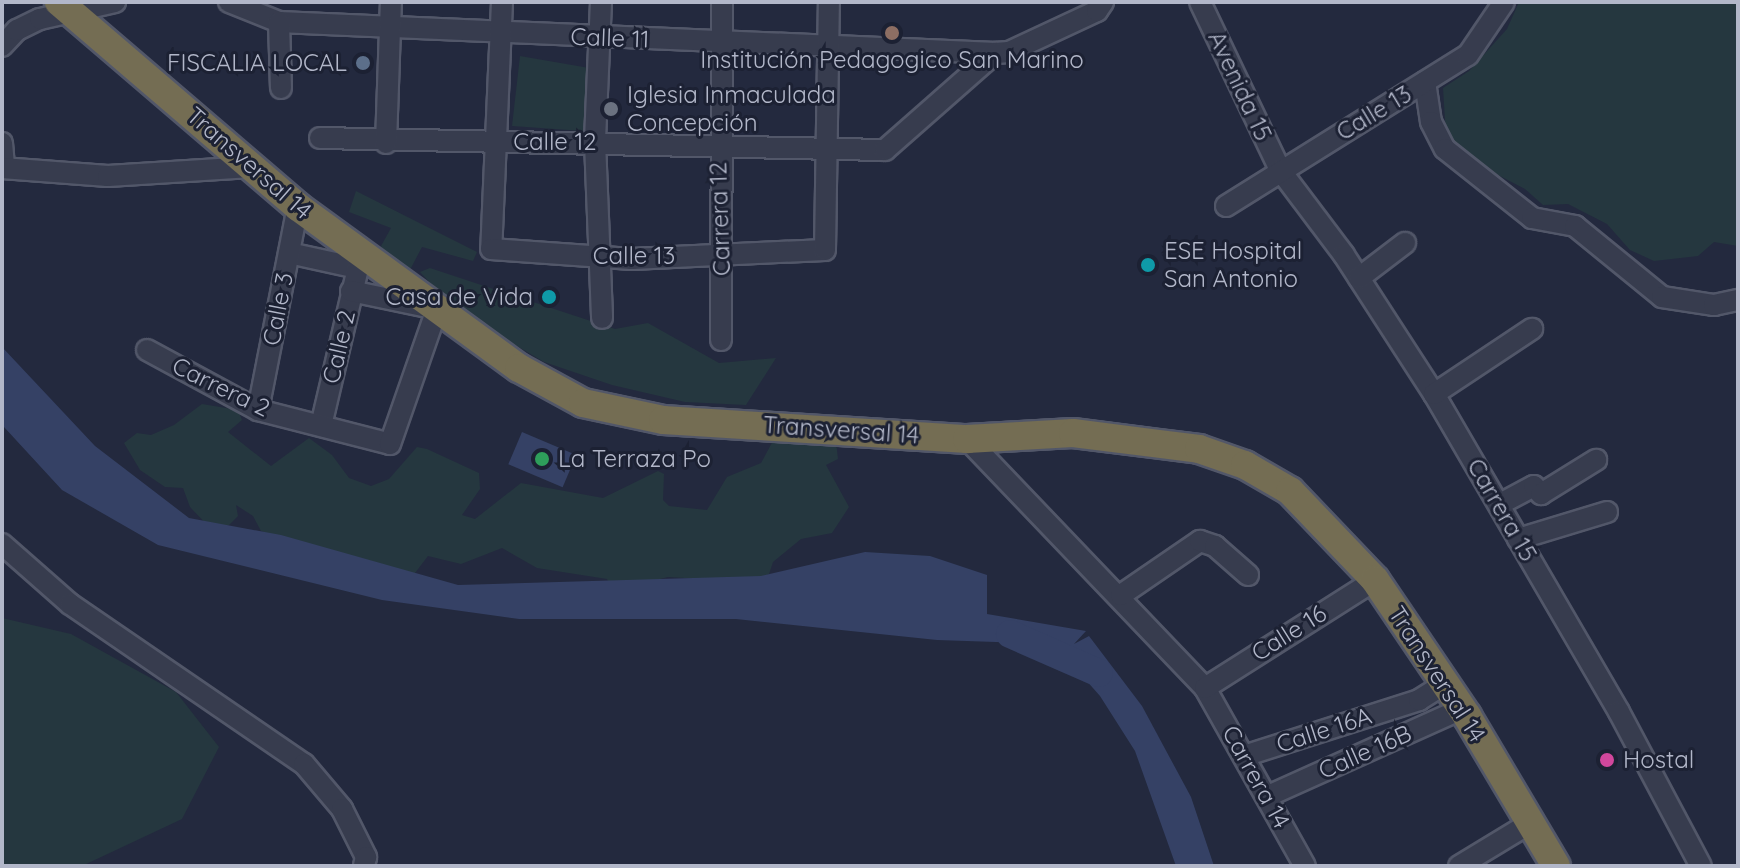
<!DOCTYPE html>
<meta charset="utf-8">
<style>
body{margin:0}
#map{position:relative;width:1740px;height:868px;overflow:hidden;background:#23293e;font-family:Quicksand,sans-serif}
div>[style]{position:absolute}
.green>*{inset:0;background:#25373f}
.water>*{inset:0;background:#354165;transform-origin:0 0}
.river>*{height:28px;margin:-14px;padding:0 14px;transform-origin:14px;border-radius:14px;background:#354165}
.roads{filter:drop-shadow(2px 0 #525769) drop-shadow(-2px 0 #525769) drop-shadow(0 2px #525769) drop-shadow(0 -2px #525769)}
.minor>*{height:20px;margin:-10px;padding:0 10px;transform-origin:10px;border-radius:10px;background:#373c4e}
.highway>*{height:28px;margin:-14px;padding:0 14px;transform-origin:14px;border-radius:14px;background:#746d53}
.dots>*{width:22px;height:22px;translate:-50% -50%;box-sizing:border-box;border:4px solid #1c2133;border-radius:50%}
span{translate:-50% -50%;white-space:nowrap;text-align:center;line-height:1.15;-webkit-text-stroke:6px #1c2133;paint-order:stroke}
.street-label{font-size:24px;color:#b2b7c9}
.poi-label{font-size:24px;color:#b2b7c9}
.right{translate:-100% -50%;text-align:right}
.left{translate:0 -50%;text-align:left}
.frame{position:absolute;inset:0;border:4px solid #b2b7c9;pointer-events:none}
</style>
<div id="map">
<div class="green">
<i style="clip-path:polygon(1519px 2px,1738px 2px,1738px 246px,1714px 242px,1698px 256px,1654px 261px,1630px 250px,1607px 224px,1568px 204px,1543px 205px,1525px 189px,1471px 161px,1446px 136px,1443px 88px,1469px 71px,1507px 29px)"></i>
<i style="clip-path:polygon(520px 56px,595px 69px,597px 132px,512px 126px)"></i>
<i style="clip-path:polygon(356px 191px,477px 252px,473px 261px,422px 247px,411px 268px,392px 268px,381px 246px,391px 228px,349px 212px)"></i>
<i style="clip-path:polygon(430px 268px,615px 329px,648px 323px,719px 363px,776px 358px,746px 405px,685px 402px,612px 385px,544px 362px,490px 330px,448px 302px,420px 272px)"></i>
<i style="clip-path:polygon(202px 404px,238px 410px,242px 420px,228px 432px,271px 466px,309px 438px,332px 455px,349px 478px,371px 486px,389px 479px,417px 447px,427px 449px,479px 473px,480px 489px,462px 515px,475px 519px,521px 483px,603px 498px,658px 471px,664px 474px,663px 500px,669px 506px,707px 510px,727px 477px,761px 463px,775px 437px,791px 443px,835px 433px,838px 459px,826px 465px,849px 507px,832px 533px,801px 539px,773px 562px,769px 574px,752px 582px,668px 577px,648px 582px,643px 596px,613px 593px,607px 579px,537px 568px,502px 548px,461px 564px,428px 556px,415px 573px,397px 581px,261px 531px,253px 516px,236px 505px,238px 516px,229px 525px,212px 530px,190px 507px,183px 488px,165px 487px,140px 470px,124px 443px,137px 433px,151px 435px,174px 425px)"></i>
<i style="clip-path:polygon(2px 618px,71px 634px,176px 692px,219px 747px,182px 819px,82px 866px,2px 866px)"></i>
</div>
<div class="water">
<i style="clip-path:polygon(2px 347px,95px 446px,189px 518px,281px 535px,458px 585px,761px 576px,865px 552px,930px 556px,987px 575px,987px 614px,1086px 631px,1074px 644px,1089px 636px,1142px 706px,1191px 797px,1214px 866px,1176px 866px,1135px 751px,1100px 696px,1062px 653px,1025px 643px,937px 640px,736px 619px,519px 619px,382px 600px,158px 545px,62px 490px,4px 427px)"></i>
<i style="left:522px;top:432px;width:59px;height:35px;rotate:23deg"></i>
</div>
<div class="river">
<i style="left:1010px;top:634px;width:97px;rotate:23.7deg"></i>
</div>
<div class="roads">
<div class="minor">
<i style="left:229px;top:2px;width:54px;rotate:21.8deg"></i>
<i style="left:279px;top:22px;width:717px;rotate:2.48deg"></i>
<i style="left:995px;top:53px;width:14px;rotate:-4deg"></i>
<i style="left:1009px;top:52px;width:97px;rotate:-25deg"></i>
<i style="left:1097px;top:11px;width:11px;rotate:-56deg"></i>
<i style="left:502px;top:2px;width:247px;rotate:92.5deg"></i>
<i style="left:491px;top:249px;width:141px;rotate:4.1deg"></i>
<i style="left:632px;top:259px;width:193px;rotate:-2.7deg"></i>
<i style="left:825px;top:250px;width:248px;rotate:-89.1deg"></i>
<i style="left:601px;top:2px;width:140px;rotate:92.5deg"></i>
<i style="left:595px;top:142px;width:176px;rotate:87.7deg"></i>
<i style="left:1200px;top:2px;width:186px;rotate:64.5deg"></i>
<i style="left:1280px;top:170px;width:106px;rotate:53deg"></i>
<i style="left:1344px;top:255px;width:166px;rotate:57.1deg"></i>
<i style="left:1434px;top:394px;width:368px;rotate:59.8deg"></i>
<i style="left:1619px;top:712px;width:174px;rotate:62deg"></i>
<i style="left:279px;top:22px;width:66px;rotate:88.3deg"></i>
<i style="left:2px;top:46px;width:22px;rotate:-47deg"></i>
<i style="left:17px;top:30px;width:25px;rotate:-26deg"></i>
<i style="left:40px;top:19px;width:77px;rotate:-12.8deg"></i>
<i style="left:1425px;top:82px;width:40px;rotate:81.5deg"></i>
<i style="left:1431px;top:122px;width:30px;rotate:63deg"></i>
<i style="left:1445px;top:149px;width:111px;rotate:38.4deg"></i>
<i style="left:1532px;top:218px;width:44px;rotate:10.5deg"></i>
<i style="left:1575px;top:226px;width:112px;rotate:39.2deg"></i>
<i style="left:1662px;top:297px;width:53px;rotate:8.7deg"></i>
<i style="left:1714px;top:305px;width:25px;rotate:-12deg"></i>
<i style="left:320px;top:138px;width:565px;rotate:1.22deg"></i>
<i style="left:885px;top:150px;width:147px;rotate:-41.4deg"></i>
<i style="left:2px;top:143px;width:25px;rotate:85deg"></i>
<i style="left:386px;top:143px;width:141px;rotate:-88deg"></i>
<i style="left:2px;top:168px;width:106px;rotate:4.3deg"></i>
<i style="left:108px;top:176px;width:143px;rotate:-3.6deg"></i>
<i style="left:1226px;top:206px;width:285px;rotate:-32deg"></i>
<i style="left:1468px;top:55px;width:64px;rotate:-55.8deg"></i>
<i style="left:289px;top:253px;width:71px;rotate:12.3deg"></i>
<i style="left:358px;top:268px;width:162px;rotate:103.2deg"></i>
<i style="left:1359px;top:278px;width:58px;rotate:-37.3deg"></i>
<i style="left:721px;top:340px;width:338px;rotate:-89.8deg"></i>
<i style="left:147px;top:350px;width:126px;rotate:28.4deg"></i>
<i style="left:258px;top:410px;width:136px;rotate:14.4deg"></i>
<i style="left:390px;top:444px;width:143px;rotate:-70.8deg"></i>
<i style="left:437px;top:309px;width:88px;rotate:-168.2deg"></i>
<i style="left:1434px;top:394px;width:118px;rotate:-33.6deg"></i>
<i style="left:258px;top:410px;width:207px;rotate:-78.9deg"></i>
<i style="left:967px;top:439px;width:344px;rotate:46.3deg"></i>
<i style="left:1205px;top:688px;width:204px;rotate:60.7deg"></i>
<i style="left:1500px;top:504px;width:38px;rotate:-28deg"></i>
<i style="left:1534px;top:486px;width:11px;rotate:49deg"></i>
<i style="left:1541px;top:494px;width:65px;rotate:-31.7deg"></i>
<i style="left:1518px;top:539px;width:93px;rotate:-16.9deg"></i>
<i style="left:2px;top:544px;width:91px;rotate:41.4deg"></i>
<i style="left:70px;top:604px;width:283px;rotate:34.4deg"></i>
<i style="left:304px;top:764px;width:59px;rotate:49.8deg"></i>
<i style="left:342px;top:809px;width:54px;rotate:63.4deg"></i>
<i style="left:366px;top:857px;width:9px;rotate:103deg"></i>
<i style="left:1121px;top:595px;width:96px;rotate:-34.4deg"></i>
<i style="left:1200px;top:541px;width:16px;rotate:18deg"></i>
<i style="left:1215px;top:546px;width:44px;rotate:41.3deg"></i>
<i style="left:1205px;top:688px;width:201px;rotate:-32.4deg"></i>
<i style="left:1247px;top:755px;width:181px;rotate:-17.7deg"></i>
<i style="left:1419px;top:700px;width:31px;rotate:-32deg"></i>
<i style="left:1268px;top:796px;width:213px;rotate:-24.2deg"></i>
<i style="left:1459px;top:866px;width:83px;rotate:-31.2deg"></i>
</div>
<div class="highway">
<i style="left:59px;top:2px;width:315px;rotate:40.6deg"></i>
<i style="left:298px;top:207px;width:273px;rotate:36.1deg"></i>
<i style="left:519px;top:368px;width:73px;rotate:28.7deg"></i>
<i style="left:583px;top:403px;width:82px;rotate:12deg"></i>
<i style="left:663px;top:420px;width:305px;rotate:3.6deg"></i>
<i style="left:967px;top:439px;width:106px;rotate:-3.2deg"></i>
<i style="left:1073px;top:433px;width:127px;rotate:7.2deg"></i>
<i style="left:1199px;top:449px;width:49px;rotate:19.2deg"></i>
<i style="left:1245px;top:465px;width:52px;rotate:30deg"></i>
<i style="left:1290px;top:491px;width:123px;rotate:46.3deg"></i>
<i style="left:1375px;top:580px;width:164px;rotate:55.9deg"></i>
<i style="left:1467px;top:716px;width:174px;rotate:59.3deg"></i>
</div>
</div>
<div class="dots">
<i style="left:892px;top:33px;background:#8d6e63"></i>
<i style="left:363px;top:63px;background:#5c6f8a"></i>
<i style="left:611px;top:109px;background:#6b7280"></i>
<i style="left:1148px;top:265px;background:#0f9aa8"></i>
<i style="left:549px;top:297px;background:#0f9aa8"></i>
<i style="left:542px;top:459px;background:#2e9e5b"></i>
<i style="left:1607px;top:760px;background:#d1479c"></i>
</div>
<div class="street-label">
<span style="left:610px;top:38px;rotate:2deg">Calle 11</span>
<span style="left:1240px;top:86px;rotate:65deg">Avenida 15</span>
<span style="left:1374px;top:113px;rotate:-31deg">Calle 13</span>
<span style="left:555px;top:142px">Calle 12</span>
<span style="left:249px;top:163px;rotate:41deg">Transversal 14</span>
<span style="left:720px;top:219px;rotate:-92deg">Carrera 12</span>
<span style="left:634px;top:256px">Calle 13</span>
<span style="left:278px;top:309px;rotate:-79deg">Calle 3</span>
<span style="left:339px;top:347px;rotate:-77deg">Calle 2</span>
<span style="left:221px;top:387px;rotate:26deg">Carrera 2</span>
<span style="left:841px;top:430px;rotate:4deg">Transversal 14</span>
<span style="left:1502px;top:510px;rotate:60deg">Carrera 15</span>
<span style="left:1289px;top:633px;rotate:-32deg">Calle 16</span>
<span style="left:1437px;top:674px;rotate:57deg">Transversal 14</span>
<span style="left:1324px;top:730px;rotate:-18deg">Calle 16A</span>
<span style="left:1365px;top:752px;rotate:-24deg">Calle 16B</span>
<span style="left:1256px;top:777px;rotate:61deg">Carrera 14</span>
</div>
<div class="poi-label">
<span style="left:892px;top:60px">Institución Pedagogico San Marino</span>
<span class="right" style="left:347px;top:63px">FISCALIA LOCAL</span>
<span class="left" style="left:627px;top:109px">Iglesia Inmaculada<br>Concepción</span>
<span class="left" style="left:1164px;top:265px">ESE Hospital<br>San Antonio</span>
<span class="right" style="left:533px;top:297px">Casa de Vida</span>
<span class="left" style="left:558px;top:459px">La Terraza Po</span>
<span class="left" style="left:1623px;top:760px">Hostal</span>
</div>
<div class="frame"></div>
</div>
